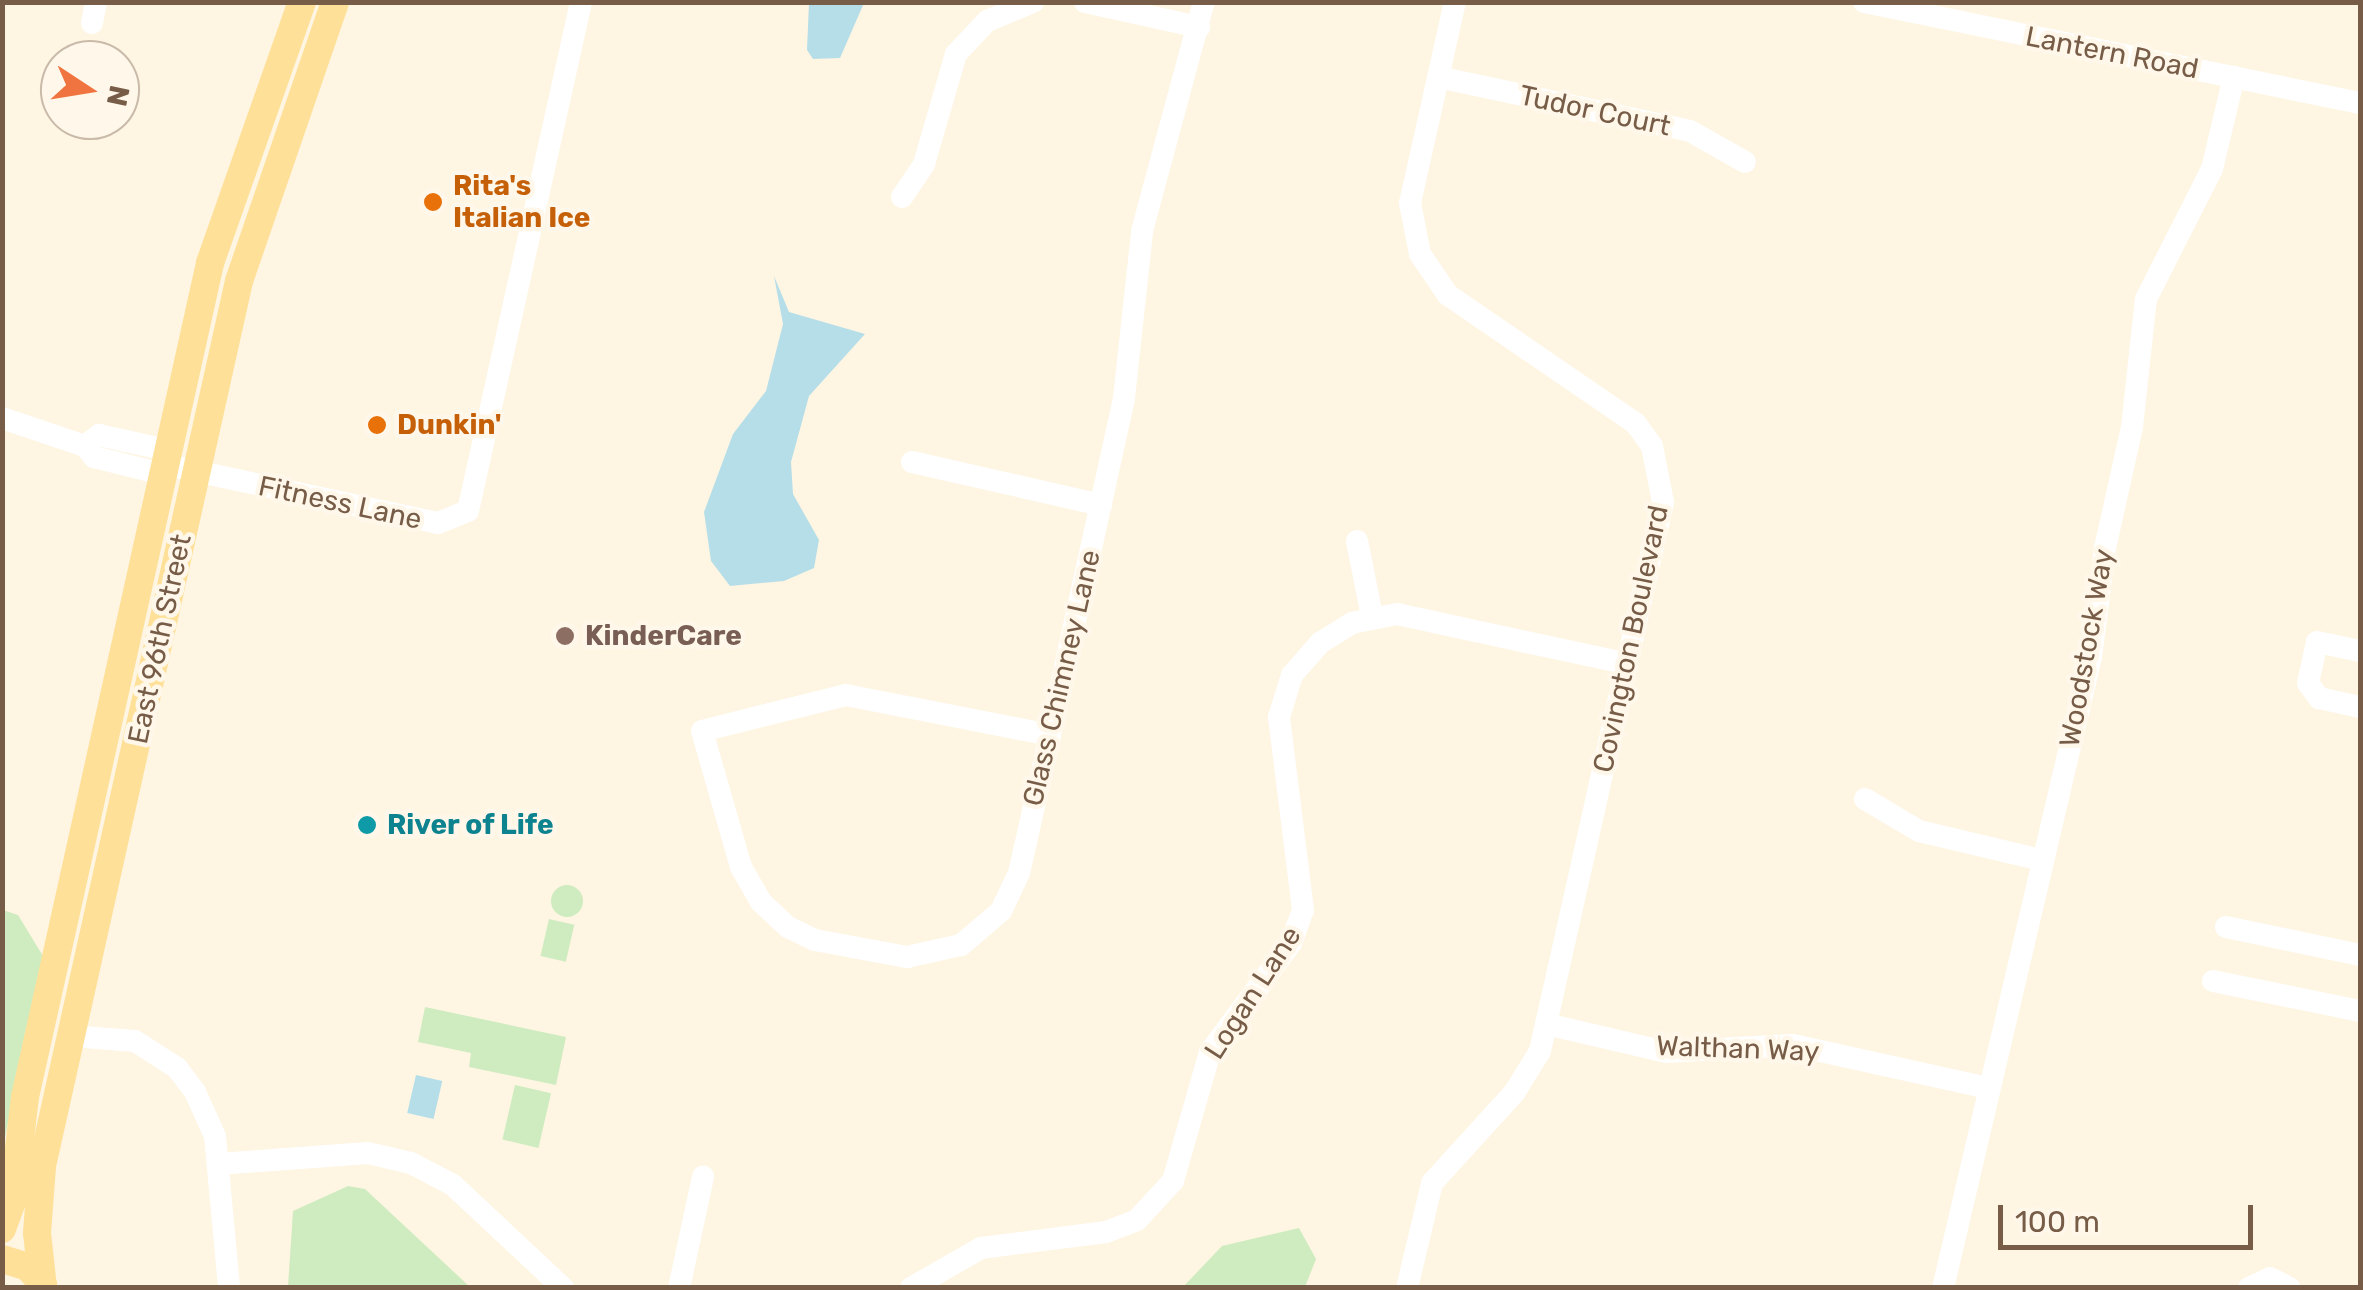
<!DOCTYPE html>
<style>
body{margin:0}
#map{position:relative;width:2363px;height:1290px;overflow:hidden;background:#fef5e3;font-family:Rubik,sans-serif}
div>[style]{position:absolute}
.green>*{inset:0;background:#cfecc0;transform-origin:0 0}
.round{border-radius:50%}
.water>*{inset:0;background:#b6dee9;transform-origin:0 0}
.minor>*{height:22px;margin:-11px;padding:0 11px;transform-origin:11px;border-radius:11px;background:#fff}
.major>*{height:28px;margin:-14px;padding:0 14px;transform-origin:14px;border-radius:14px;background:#ffe098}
.dots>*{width:28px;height:28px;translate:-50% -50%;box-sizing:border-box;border:5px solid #fff8ea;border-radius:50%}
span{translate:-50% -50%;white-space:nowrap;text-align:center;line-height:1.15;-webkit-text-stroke:9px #fff8ea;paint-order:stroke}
.street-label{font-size:28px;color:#775c47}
.food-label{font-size:28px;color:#c56008;font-weight:700}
.left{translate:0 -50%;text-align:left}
.education-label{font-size:28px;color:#785e54;font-weight:700}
.culture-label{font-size:28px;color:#0d838f;font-weight:700}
.frame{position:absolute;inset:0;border:5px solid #775c47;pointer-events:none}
.north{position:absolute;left:40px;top:40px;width:100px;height:100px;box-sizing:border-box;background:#fff8ea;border:2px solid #c9baa9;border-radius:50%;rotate:102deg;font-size:28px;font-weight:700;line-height:40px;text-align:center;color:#775c47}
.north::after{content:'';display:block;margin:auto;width:35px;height:45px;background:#f07440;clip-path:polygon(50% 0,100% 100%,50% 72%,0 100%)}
.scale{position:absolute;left:1998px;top:1205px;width:255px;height:45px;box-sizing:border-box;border:5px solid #775c47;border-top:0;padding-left:12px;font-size:30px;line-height:35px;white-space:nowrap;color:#775c47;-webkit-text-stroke:8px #fff8ea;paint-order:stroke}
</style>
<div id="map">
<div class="green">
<i class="round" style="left:551px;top:885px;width:32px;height:32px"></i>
<i style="clip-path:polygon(3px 910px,18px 915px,43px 956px,3px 1147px)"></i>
<i style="left:549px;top:919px;width:26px;height:38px;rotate:13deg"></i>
<i style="clip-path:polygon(425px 1007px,566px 1037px,556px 1085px,469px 1067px,471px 1053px,418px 1042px)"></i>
<i style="left:515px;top:1085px;width:37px;height:56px;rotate:13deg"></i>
<i style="clip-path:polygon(348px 1186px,365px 1189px,470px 1287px,288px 1287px,293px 1211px)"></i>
<i style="clip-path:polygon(1299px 1228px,1316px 1259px,1305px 1287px,1183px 1287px,1222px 1246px)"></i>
</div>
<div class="water">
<i style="clip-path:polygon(809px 3px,864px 3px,840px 58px,813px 59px,807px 50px)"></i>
<i style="clip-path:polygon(774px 276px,789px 312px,865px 334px,809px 396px,791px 462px,793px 494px,819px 540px,814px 568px,784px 581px,730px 586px,711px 561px,704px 512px,733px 434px,766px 391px,783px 324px)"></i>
<i style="left:416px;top:1075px;width:27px;height:39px;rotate:13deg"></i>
</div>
<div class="minor">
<i style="left:1085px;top:2px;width:117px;rotate:12.4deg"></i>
<i style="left:1864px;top:2px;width:506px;rotate:11.51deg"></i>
<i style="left:92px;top:23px;width:21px;rotate:-79deg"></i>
<i style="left:1438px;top:77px;width:258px;rotate:12.1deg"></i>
<i style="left:1690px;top:131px;width:63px;rotate:29.4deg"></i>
<i style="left:902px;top:197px;width:40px;rotate:-56deg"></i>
<i style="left:924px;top:164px;width:115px;rotate:-73.8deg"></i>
<i style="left:956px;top:54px;width:45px;rotate:-46.8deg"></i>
<i style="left:987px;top:21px;width:50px;rotate:-22.4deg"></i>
<i style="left:2px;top:418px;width:88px;rotate:18.6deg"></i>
<i style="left:85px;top:446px;width:14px;rotate:51deg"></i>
<i style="left:94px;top:457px;width:74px;rotate:14deg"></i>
<i style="left:85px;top:446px;width:18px;rotate:-38deg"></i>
<i style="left:99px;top:435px;width:74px;rotate:12.5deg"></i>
<i style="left:912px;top:462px;width:194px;rotate:12.8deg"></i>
<i style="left:167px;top:465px;width:277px;rotate:12.1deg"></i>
<i style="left:438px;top:523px;width:32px;rotate:-22deg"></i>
<i style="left:468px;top:511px;width:521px;rotate:-77.48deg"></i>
<i style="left:1357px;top:541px;width:76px;rotate:78.7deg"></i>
<i style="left:2360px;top:651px;width:44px;rotate:-168.2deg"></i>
<i style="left:2317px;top:642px;width:42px;rotate:102.4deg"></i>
<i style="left:2308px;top:683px;width:19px;rotate:54deg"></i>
<i style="left:2319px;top:698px;width:42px;rotate:12.4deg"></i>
<i style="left:1050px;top:735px;width:208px;rotate:-168.9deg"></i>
<i style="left:846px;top:695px;width:148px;rotate:166deg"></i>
<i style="left:702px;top:731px;width:141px;rotate:74deg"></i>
<i style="left:741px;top:867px;width:40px;rotate:60.3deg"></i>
<i style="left:761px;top:902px;width:37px;rotate:43deg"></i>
<i style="left:788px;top:927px;width:30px;rotate:26deg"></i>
<i style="left:815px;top:940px;width:94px;rotate:10.5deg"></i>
<i style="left:907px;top:957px;width:55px;rotate:-12.5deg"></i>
<i style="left:961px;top:945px;width:52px;rotate:-40.4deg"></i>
<i style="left:1001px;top:911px;width:42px;rotate:-64.7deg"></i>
<i style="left:1019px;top:873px;width:141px;rotate:-77.3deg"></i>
<i style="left:1050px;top:735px;width:345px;rotate:-77.6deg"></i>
<i style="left:1124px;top:398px;width:168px;rotate:-83.8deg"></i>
<i style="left:1142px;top:231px;width:237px;rotate:-74.9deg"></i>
<i style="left:1865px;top:799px;width:63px;rotate:30.7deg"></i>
<i style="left:1919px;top:831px;width:126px;rotate:13.3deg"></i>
<i style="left:2226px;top:927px;width:137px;rotate:11.8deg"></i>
<i style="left:2213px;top:981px;width:150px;rotate:11.5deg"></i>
<i style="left:1546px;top:1024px;width:123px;rotate:13.1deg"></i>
<i style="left:1666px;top:1052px;width:127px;rotate:-3.2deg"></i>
<i style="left:1793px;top:1045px;width:201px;rotate:12.4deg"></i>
<i style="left:71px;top:1036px;width:64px;rotate:4.5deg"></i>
<i style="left:135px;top:1041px;width:50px;rotate:32.7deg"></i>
<i style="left:177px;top:1068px;width:30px;rotate:53deg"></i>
<i style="left:195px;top:1092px;width:48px;rotate:65.6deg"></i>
<i style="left:215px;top:1136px;width:153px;rotate:84.7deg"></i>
<i style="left:218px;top:1164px;width:150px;rotate:-4.2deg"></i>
<i style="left:368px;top:1153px;width:44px;rotate:13.1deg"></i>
<i style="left:411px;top:1163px;width:47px;rotate:27.6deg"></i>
<i style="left:453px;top:1185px;width:151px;rotate:43.1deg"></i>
<i style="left:679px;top:1288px;width:114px;rotate:-77.8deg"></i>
<i style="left:911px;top:1288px;width:81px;rotate:-29.7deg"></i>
<i style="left:981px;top:1248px;width:126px;rotate:-7.3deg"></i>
<i style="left:1106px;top:1232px;width:33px;rotate:-21deg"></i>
<i style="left:1137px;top:1220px;width:53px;rotate:-47.3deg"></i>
<i style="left:1173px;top:1181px;width:134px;rotate:-74deg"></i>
<i style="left:1210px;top:1052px;width:136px;rotate:-53.4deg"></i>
<i style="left:1291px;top:943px;width:35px;rotate:-70deg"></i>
<i style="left:1303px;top:910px;width:194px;rotate:-97.1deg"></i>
<i style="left:1279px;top:717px;width:44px;rotate:-72.8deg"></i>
<i style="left:1292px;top:675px;width:43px;rotate:-48.8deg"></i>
<i style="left:1320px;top:643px;width:38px;rotate:-32deg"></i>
<i style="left:1352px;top:623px;width:46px;rotate:-11.3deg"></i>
<i style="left:1397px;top:614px;width:236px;rotate:12.2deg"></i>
<i style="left:1407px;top:1288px;width:108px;rotate:-76.6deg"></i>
<i style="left:1432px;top:1183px;width:122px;rotate:-47.7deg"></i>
<i style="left:1514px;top:1093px;width:49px;rotate:-58.2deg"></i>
<i style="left:1540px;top:1051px;width:563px;rotate:-77.37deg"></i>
<i style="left:1663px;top:502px;width:57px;rotate:-101.1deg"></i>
<i style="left:1652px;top:446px;width:29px;rotate:-126deg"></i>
<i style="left:1635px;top:423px;width:227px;rotate:-145.6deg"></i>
<i style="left:1448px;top:295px;width:50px;rotate:-124.3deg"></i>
<i style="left:1420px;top:254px;width:52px;rotate:-101.1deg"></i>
<i style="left:1410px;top:203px;width:206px;rotate:-77.4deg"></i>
<i style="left:1943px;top:1288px;width:648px;rotate:-76.8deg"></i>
<i style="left:2091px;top:657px;width:110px;rotate:-82.7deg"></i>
<i style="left:2105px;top:548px;width:124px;rotate:-77.4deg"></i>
<i style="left:2132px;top:427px;width:129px;rotate:-83.8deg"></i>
<i style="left:2146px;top:299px;width:146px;rotate:-63.1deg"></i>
<i style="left:2212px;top:169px;width:95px;rotate:-76.6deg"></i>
<i style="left:2249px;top:1288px;width:23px;rotate:-25deg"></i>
<i style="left:2270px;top:1278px;width:22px;rotate:27deg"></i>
</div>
<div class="major">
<i style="left:2px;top:1229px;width:32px;rotate:-70deg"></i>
<i style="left:13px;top:1199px;width:103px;rotate:-83.3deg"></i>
<i style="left:25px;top:1097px;width:854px;rotate:-77.49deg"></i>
<i style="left:210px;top:263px;width:277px;rotate:-70.6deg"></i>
<i style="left:2px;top:1259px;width:27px;rotate:17deg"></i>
<i style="left:28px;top:1267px;width:23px;rotate:49deg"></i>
<i style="left:43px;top:1288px;width:55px;rotate:-96.2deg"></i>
<i style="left:37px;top:1233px;width:67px;rotate:-85.7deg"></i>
<i style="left:42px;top:1166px;width:907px;rotate:-77.45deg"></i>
<i style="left:239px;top:281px;width:295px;rotate:-71deg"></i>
</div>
<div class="dots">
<i style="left:433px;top:202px;background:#e8710a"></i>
<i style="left:377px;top:425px;background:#e8710a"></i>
<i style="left:565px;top:636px;background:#8d6e63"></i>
<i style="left:367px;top:825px;background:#0f9aa8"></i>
</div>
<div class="street-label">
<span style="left:2112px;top:53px;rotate:11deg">Lantern Road</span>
<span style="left:1595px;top:111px;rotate:12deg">Tudor Court</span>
<span style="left:340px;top:503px;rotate:12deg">Fitness Lane</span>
<span style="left:160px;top:639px;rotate:-78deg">East 96th Street</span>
<span style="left:1631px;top:639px;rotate:-78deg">Covington Boulevard</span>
<span style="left:2087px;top:648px;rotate:-80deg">Woodstock Way</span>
<span style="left:1062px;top:678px;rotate:-77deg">Glass Chimney Lane</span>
<span style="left:1253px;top:993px;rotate:-57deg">Logan Lane</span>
<span style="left:1738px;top:1049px;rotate:2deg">Walthan Way</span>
</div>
<div class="food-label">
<span class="left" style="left:453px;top:202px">Rita's<br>Italian Ice</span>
<span class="left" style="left:397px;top:425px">Dunkin'</span>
</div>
<div class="education-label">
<span class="left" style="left:585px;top:636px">KinderCare</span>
</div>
<div class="culture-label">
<span class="left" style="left:387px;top:825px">River of Life</span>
</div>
<div class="frame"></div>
<div class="north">N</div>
<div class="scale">100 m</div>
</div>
